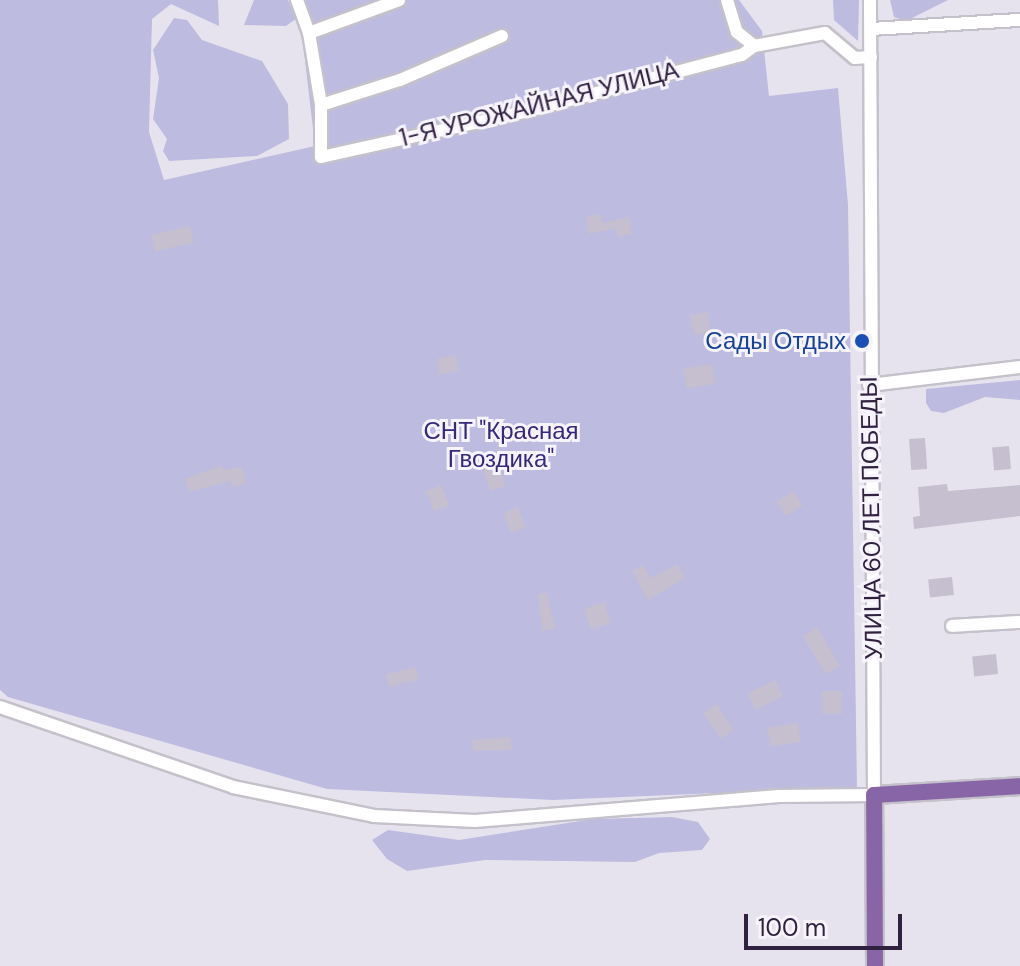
<!DOCTYPE html>
<meta charset="utf-8">
<style>
body{margin:0}
#map{position:relative;width:1020px;height:966px;overflow:hidden;background:#e7e3ee;font-family:"DM Sans",sans-serif}
div>[style]{position:absolute}
.green>*{inset:0;background:#bdbbe0}
.building>*{inset:0;background:#c5bfcf;transform-origin:0 0}
.roads{filter:drop-shadow(2px 0 #c5c1ca) drop-shadow(-2px 0 #c5c1ca) drop-shadow(0 2px #c5c1ca) drop-shadow(0 -2px #c5c1ca)}
.minor>*{height:12px;margin:-6px;padding:0 6px;transform-origin:6px;border-radius:6px;background:#fff}
.major>*{height:16px;margin:-8px;padding:0 8px;transform-origin:8px;border-radius:8px;background:#8765a6}
.dots>*{width:22px;height:22px;translate:-50% -50%;box-sizing:border-box;border:4px solid #f6f4fa;border-radius:50%}
span{translate:-50% -50%;white-space:nowrap;text-align:center;line-height:1.15;-webkit-text-stroke:6px #f6f4fa;paint-order:stroke}
.street-label{font-size:24px;color:#312141}
.transit-label{font-size:24px;color:#164399}
.right{translate:-100% -50%;text-align:right}
.park-label{font-size:24px;color:#36297b}
.scale{position:absolute;left:744px;top:914px;width:158px;height:36px;box-sizing:border-box;border:4px solid #312141;border-top:0;padding-left:10px;font-size:24px;line-height:28px;white-space:nowrap;color:#312141;-webkit-text-stroke:6px #f6f4fa;paint-order:stroke}
</style>
<div id="map">
<div class="green">
<i style="clip-path:polygon(0 0,218px 0,219px 26px,171px 4px,152px 19px,149px 132px,164px 180px,315px 146px,300px 17px,291px 0,739px 0,762px 31px,769px 96px,838px 88px,848px 205px,857px 787px,553px 800px,327px 789px,8px 697px,0 690px)"></i>
<i style="clip-path:polygon(254px 0,288px 0,297px 18px,286px 26px,244px 25px)"></i>
<i style="clip-path:polygon(833px 0,859px 0,858px 41px,834px 20px)"></i>
<i style="clip-path:polygon(890px 0,948px 0,906px 21px,894px 17px)"></i>
<i style="clip-path:polygon(174px 18px,187px 20px,202px 40px,262px 61px,288px 104px,289px 139px,257px 156px,169px 161px,163px 151px,167px 139px,153px 119px,159px 78px,153px 50px)"></i>
<i style="clip-path:polygon(1020px 380px,1020px 400px,985px 397px,944px 413px,931px 411px,926px 403px,926px 389px)"></i>
<i style="clip-path:polygon(672px 817px,698px 822px,710px 839px,702px 850px,659px 853px,635px 862px,485px 860px,407px 871px,387px 859px,372px 840px,388px 830px,459px 840px,593px 819px)"></i>
</div>
<div class="building">
<i style="clip-path:polygon(600px 214px,602px 223px,629px 217px,632px 234px,618px 237px,616px 228px,589px 234px,586px 217px)"></i>
<i style="left:190px;top:226px;width:17px;height:40px;rotate:77deg"></i>
<i style="left:707px;top:312px;width:20px;height:17px;rotate:79deg"></i>
<i style="left:456px;top:355px;width:16px;height:20px;rotate:79deg"></i>
<i style="left:712px;top:364px;width:20px;height:29px;rotate:81deg"></i>
<i style="left:925px;top:438px;width:31px;height:16px;rotate:86deg"></i>
<i style="left:1009px;top:446px;width:23px;height:17px;rotate:85deg"></i>
<i style="clip-path:polygon(222px 465px,223px 470px,242px 467px,246px 484px,232px 487px,230px 481px,189px 492px,185px 479px)"></i>
<i style="left:498px;top:465px;width:22px;height:16px;rotate:69deg"></i>
<i style="clip-path:polygon(947px 484px,948px 491px,1020px 485px,1020px 516px,914px 529px,913px 517px,920px 516px,918px 487px)"></i>
<i style="left:441px;top:485px;width:22px;height:16px;rotate:69deg"></i>
<i style="left:794px;top:491px;width:17px;height:20px;rotate:59deg"></i>
<i style="left:518px;top:507px;width:22px;height:16px;rotate:69deg"></i>
<i style="clip-path:polygon(678px 564px,685px 578px,648px 600px,632px 571px,643px 565px,650px 578px)"></i>
<i style="left:952px;top:577px;width:18px;height:24px;rotate:84deg"></i>
<i style="clip-path:polygon(547px 592px,555px 628px,542px 631px,538px 594px)"></i>
<i style="left:604px;top:602px;width:22px;height:21px;rotate:72deg"></i>
<i style="left:817px;top:627px;width:45px;height:17px;rotate:59deg"></i>
<i style="left:996px;top:654px;width:20px;height:24px;rotate:84deg"></i>
<i style="left:416px;top:667px;width:13px;height:31px;rotate:77deg"></i>
<i style="left:775px;top:680px;width:18px;height:31px;rotate:63deg"></i>
<i style="left:822px;top:691px;width:20px;height:23px"></i>
<i style="left:717px;top:704px;width:31px;height:16px;rotate:57deg"></i>
<i style="left:798px;top:723px;width:19px;height:31px;rotate:81deg"></i>
<i style="clip-path:polygon(510px 737px,512px 750px,473px 751px,472px 740px)"></i>
</div>
<div class="roads">
<div class="minor">
<i style="left:297px;top:0;width:35px;rotate:70deg"></i>
<i style="left:309px;top:33px;width:73px;rotate:80.5deg"></i>
<i style="left:321px;top:105px;width:52px;rotate:90deg"></i>
<i style="left:321px;top:157px;width:212px;rotate:-12.5deg"></i>
<i style="left:528px;top:111px;width:221px;rotate:-14.7deg"></i>
<i style="left:742px;top:55px;width:15px;rotate:-37deg"></i>
<i style="left:727px;top:0;width:34px;rotate:73deg"></i>
<i style="left:737px;top:32px;width:22px;rotate:39deg"></i>
<i style="left:754px;top:46px;width:72px;rotate:-10.4deg"></i>
<i style="left:825px;top:33px;width:39px;rotate:40deg"></i>
<i style="left:855px;top:58px;width:16px;rotate:-4deg"></i>
<i style="left:871px;top:29px;width:149px;rotate:-3.5deg"></i>
<i style="left:309px;top:33px;width:96px;rotate:-20.1deg"></i>
<i style="left:321px;top:105px;width:83px;rotate:-17.6deg"></i>
<i style="left:400px;top:80px;width:111px;rotate:-23.3deg"></i>
<i style="left:869px;top:385px;width:152px;rotate:-6.8deg"></i>
<i style="left:952px;top:626px;width:68px;rotate:-3.4deg"></i>
<i style="left:0;top:707px;width:246px;rotate:18.9deg"></i>
<i style="left:233px;top:787px;width:144px;rotate:11.6deg"></i>
<i style="left:374px;top:816px;width:101px;rotate:2.8deg"></i>
<i style="left:475px;top:821px;width:305px;rotate:-4.7deg"></i>
<i style="left:779px;top:796px;width:95px;rotate:-0.6deg"></i>
<i style="left:874px;top:795px;width:795px;rotate:-90.29deg"></i>
</div>
<div class="major">
<i style="left:875px;top:966px;width:171px;rotate:-90.3deg"></i>
<i style="left:874px;top:795px;width:146px;rotate:-3.5deg"></i>
</div>
</div>
<div class="dots">
<i style="left:862px;top:341px;background:#1a4fb4"></i>
</div>
<div class="street-label">
<span style="left:539px;top:104px;rotate:-14deg">1-Я УРОЖАЙНАЯ УЛИЦА</span>
<span style="left:871px;top:518px;rotate:-91deg">УЛИЦА 60 ЛЕТ ПОБЕДЫ</span>
</div>
<div class="transit-label">
<span class="right" style="left:846px;top:341px">Сады Отдых</span>
</div>
<div class="park-label">
<span style="left:501px;top:445px">СНТ "Красная<br>Гвоздика"</span>
</div>
<div class="scale">100 m</div>
</div>
